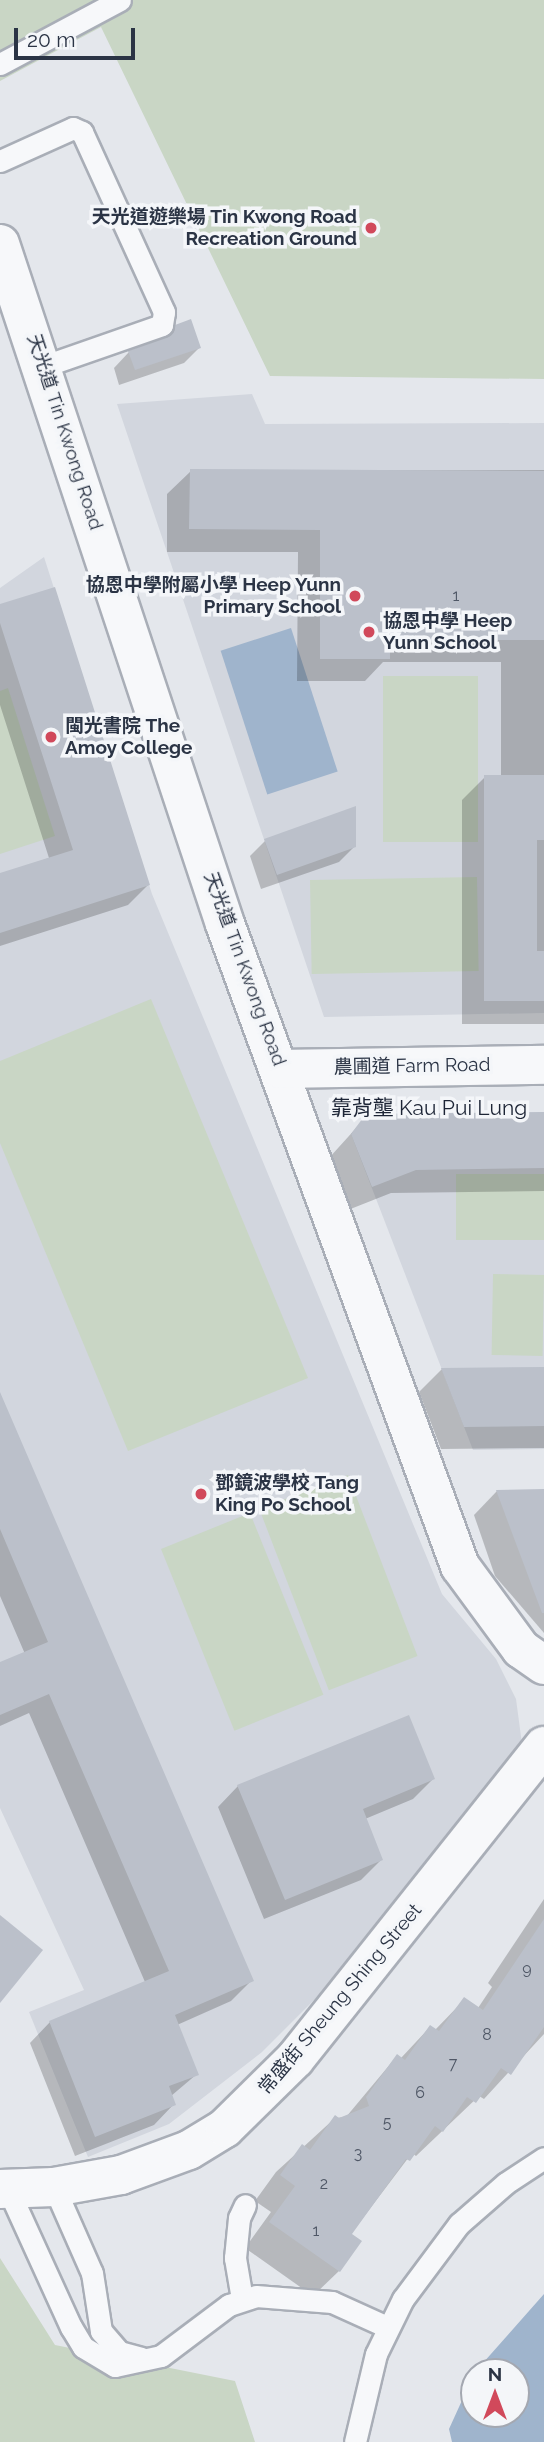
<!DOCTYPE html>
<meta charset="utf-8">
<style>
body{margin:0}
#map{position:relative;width:544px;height:2442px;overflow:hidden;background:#e4e7ec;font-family:Raleway,"Noto Sans TC",sans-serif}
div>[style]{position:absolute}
.built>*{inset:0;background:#d2d6de}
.green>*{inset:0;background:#c9d6c5;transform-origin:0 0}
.water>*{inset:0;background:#9fb4cc;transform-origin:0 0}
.shadow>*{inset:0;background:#0003}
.building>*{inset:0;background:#bbc0ca}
.roads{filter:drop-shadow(2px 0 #a9aeb7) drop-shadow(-2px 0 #a9aeb7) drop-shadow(0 2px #a9aeb7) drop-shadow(0 -2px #a9aeb7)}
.service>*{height:21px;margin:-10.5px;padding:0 10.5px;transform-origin:10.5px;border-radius:10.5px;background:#f7f8fa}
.tertiary>*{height:38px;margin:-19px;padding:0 19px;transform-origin:19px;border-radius:19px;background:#f7f8fa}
.dots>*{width:19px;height:19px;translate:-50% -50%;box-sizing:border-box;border:4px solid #f4f6f9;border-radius:50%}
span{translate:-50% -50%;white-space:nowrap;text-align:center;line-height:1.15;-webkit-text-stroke:7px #f4f6f9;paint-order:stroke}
.number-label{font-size:16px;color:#4f5766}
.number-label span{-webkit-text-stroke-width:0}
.poi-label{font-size:19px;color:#2b3445;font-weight:700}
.right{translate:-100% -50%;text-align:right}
.left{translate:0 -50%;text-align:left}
.street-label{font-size:19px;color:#2b3445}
.neighbourhood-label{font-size:21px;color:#1d2536}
.north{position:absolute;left:460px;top:2358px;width:70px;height:70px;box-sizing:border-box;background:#f4f6f9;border:2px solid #a4a8b1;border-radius:50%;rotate:0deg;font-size:19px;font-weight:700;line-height:28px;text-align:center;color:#2b3445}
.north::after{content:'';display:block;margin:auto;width:24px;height:32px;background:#d1495b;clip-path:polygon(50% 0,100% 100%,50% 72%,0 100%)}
.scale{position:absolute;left:14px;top:28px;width:121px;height:32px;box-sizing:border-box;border:4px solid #2b3445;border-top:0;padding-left:9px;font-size:21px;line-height:24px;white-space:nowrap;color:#2b3445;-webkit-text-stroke:5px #f4f6f9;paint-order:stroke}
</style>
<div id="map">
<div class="built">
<i style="clip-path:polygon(252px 394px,265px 424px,544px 423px,544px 1013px,324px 1017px,117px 404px)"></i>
<i style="clip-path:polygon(44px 557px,152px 894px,442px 1594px,496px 1659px,516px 1699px,522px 1744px,400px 1914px,262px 2052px,169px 2124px,88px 2157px,29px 2012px,84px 1990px,0 1808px,0 588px)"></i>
<i style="clip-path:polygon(544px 1112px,544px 1449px,473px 1450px,351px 1134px,366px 1114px)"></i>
</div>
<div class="green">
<i style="clip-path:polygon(0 0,544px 0,544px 379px,270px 376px,101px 27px,0 81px)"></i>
<i style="left:383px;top:676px;width:95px;height:166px"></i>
<i style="clip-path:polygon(8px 688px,55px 836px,0 854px,0 691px)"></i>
<i style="left:477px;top:877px;width:94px;height:167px;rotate:89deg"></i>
<i style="clip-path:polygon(151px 999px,308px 1378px,128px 1451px,0 1143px,0 1061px)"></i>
<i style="left:544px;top:1174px;width:66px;height:88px;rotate:90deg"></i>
<i style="left:493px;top:1274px;width:51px;height:81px;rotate:1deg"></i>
<i style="left:348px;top:1475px;width:194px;height:95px;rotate:69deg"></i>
<i style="left:250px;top:1513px;width:196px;height:96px;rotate:68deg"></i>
<i style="clip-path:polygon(0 2258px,55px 2345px,235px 2381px,255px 2442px,0 2442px)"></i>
</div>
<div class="water">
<i style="left:291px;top:628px;width:151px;height:74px;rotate:72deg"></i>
<i style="clip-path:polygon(544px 2294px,544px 2442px,452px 2442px,449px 2429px,474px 2374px,474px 2414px,516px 2414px,516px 2372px,475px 2372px)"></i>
</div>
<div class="shadow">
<i style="clip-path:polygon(176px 326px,199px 348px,184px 363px,119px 385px,114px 368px,129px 352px,162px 341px)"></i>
<i style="clip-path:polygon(544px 470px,544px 1024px,462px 1024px,462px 800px,485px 777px,501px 777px,501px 662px,383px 662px,365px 681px,297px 681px,298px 552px,167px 552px,167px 494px,191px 471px)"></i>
<i style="clip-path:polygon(0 606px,148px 885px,128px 905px,0 946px,0 875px,49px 858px,0 705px)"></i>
<i style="clip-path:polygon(265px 841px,355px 846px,339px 862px,261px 889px,250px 856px)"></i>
<i style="clip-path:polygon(544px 1114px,544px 1191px,391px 1193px,348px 1210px,329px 1158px,367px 1116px)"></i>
<i style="clip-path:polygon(442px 1369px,544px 1369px,544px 1448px,441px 1449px,419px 1392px)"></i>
<i style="clip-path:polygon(0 1397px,251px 1981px,231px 2001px,177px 2025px,197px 2074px,171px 2096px,174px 2104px,154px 2125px,75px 2156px,30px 2043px,50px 2022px,145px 1982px,29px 1713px,0 1726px,0 1664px,25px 1654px,0 1596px)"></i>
<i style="clip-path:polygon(497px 1491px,544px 1491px,544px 1633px,495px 1576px,474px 1515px)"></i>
<i style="clip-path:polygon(433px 1779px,413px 1799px,365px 1819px,381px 1860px,361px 1880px,264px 1919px,218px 1807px,238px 1786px)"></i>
<i style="clip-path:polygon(544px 1899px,544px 2034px,484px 2099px,479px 2096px,416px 2156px,412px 2153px,350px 2235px,339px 2271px,313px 2296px,245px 2248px,271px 2212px,255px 2201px,276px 2172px,335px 2118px,346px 2117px,397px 2056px,401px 2058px,430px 2027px,435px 2030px,465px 1999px,478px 2008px,492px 1987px,488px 1983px)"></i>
</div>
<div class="building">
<i style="clip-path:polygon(191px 319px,201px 348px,135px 370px,128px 351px,166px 337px,175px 325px)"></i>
<i style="clip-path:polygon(190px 469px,544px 471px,544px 640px,390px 640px,390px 659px,320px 659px,320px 530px,189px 529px)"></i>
<i style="clip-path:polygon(55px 587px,150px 885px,0 933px,0 873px,73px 850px,0 623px,0 604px)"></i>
<i style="clip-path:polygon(484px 775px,544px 775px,544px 840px,537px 840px,537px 951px,544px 951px,544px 1001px,484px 1001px)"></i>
<i style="clip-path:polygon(356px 806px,356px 847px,277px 875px,264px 839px)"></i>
<i style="clip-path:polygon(544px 1112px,544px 1168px,416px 1170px,372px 1187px,351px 1134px,366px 1114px)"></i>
<i style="clip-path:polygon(544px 1367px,544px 1426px,464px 1427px,441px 1368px)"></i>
<i style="clip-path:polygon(0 1392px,254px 1981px,175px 2015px,199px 2075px,169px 2086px,176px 2105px,95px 2137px,49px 2021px,169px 1971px,49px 1694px,0 1715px,0 1662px,48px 1642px,0 1529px)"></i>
<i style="clip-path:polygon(544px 1489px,544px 1613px,542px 1613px,496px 1490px)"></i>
<i style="clip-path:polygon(409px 1715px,435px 1779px,363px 1809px,383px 1860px,285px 1900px,237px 1785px)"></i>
<i style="clip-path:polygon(0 1915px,43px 1950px,0 2003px)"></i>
<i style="clip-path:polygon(544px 1919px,544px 2027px,511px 2075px,501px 2068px,476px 2103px,467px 2097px,443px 2132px,435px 2126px,410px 2161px,406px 2159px,352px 2234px,362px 2241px,340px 2272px,269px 2222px,295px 2186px,280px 2175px,302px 2144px,310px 2150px,335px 2115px,339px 2118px,369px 2106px,366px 2097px,397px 2054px,405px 2060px,430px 2025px,439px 2031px,464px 1997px,483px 2010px)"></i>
</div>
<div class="roads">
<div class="service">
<i style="left:0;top:64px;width:136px;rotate:-28.1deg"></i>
<i style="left:0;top:161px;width:80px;rotate:-24.3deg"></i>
<i style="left:73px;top:128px;width:10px;rotate:24deg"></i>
<i style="left:82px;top:132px;width:198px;rotate:65.5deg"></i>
<i style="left:164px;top:312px;width:13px;rotate:99deg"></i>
<i style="left:162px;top:325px;width:125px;rotate:160.8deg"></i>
<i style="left:54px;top:2187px;width:94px;rotate:66.2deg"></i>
<i style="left:92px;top:2273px;width:59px;rotate:81.2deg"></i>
<i style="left:101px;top:2331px;width:28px;rotate:49deg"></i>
<i style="left:119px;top:2352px;width:23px;rotate:15deg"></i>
<i style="left:8px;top:2189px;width:152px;rotate:65.5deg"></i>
<i style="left:71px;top:2327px;width:23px;rotate:59deg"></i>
<i style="left:83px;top:2347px;width:37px;rotate:31deg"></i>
<i style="left:115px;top:2366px;width:47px;rotate:-12.3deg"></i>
<i style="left:161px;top:2356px;width:85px;rotate:-36.9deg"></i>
<i style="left:229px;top:2305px;width:28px;rotate:-18deg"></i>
<i style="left:256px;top:2296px;width:76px;rotate:4.5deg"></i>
<i style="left:332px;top:2302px;width:60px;rotate:24.4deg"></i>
<i style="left:242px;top:2299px;width:42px;rotate:-99.7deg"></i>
<i style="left:235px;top:2258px;width:40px;rotate:-84.3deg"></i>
<i style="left:239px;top:2218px;width:14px;rotate:-65deg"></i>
<i style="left:355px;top:2442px;width:90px;rotate:-76.6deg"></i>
<i style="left:376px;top:2354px;width:61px;rotate:-63.9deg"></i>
<i style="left:403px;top:2299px;width:94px;rotate:-53.3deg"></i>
<i style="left:459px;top:2224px;width:62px;rotate:-41.1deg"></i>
<i style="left:506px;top:2183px;width:45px;rotate:-33.3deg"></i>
</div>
<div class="tertiary">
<i style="left:0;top:244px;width:716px;rotate:71.69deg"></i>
<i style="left:225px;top:924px;width:684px;rotate:69.9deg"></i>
<i style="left:460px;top:1566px;width:103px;rotate:53.7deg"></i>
<i style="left:521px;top:1649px;width:28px;rotate:35deg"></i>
<i style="left:281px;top:1069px;width:263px;rotate:-0.9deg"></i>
<i style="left:0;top:2189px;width:54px;rotate:-2.1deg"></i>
<i style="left:54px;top:2187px;width:68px;rotate:-10.2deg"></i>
<i style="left:121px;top:2175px;width:72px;rotate:-20.2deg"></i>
<i style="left:189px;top:2150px;width:42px;rotate:-31.4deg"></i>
<i style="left:225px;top:2128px;width:98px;rotate:-44.6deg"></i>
<i style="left:295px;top:2059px;width:400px;rotate:-51.5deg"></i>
</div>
</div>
<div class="dots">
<i style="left:371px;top:228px;background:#d1495b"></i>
<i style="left:355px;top:596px;background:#d1495b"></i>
<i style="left:369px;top:632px;background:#d1495b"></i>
<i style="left:51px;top:737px;background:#d1495b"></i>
<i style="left:201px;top:1494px;background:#d1495b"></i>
</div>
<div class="number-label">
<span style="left:456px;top:596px">1</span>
<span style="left:527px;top:1969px">9</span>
<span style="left:487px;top:2035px">8</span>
<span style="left:453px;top:2064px">7</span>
<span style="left:420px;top:2093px">6</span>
<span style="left:387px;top:2123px">5</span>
<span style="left:358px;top:2154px">3</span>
<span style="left:324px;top:2184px">2</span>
<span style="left:316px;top:2231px">1</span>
</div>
<div class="poi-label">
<span class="right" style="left:357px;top:228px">天光道遊樂場 Tin Kwong Road<br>Recreation Ground</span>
<span class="right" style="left:341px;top:596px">協恩中學附屬小學 Heep Yunn<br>Primary School</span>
<span class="left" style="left:383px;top:632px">協恩中學 Heep<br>Yunn School</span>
<span class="left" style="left:65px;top:737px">閩光書院 The<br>Amoy College</span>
<span class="left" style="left:215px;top:1494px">鄧鏡波學校 Tang<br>King Po School</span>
</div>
<div class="street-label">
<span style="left:65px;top:432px;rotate:72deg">天光道 Tin Kwong Road</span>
<span style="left:245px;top:969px;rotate:70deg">天光道 Tin Kwong Road</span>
<span style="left:412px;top:1066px;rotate:-1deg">農圃道 Farm Road</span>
<span style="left:340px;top:1999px;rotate:-50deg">常盛街 Sheung Shing Street</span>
</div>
<div class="neighbourhood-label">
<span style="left:429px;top:1108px">靠背壟 Kau Pui Lung</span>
</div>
<div class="north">N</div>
<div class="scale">20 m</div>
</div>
